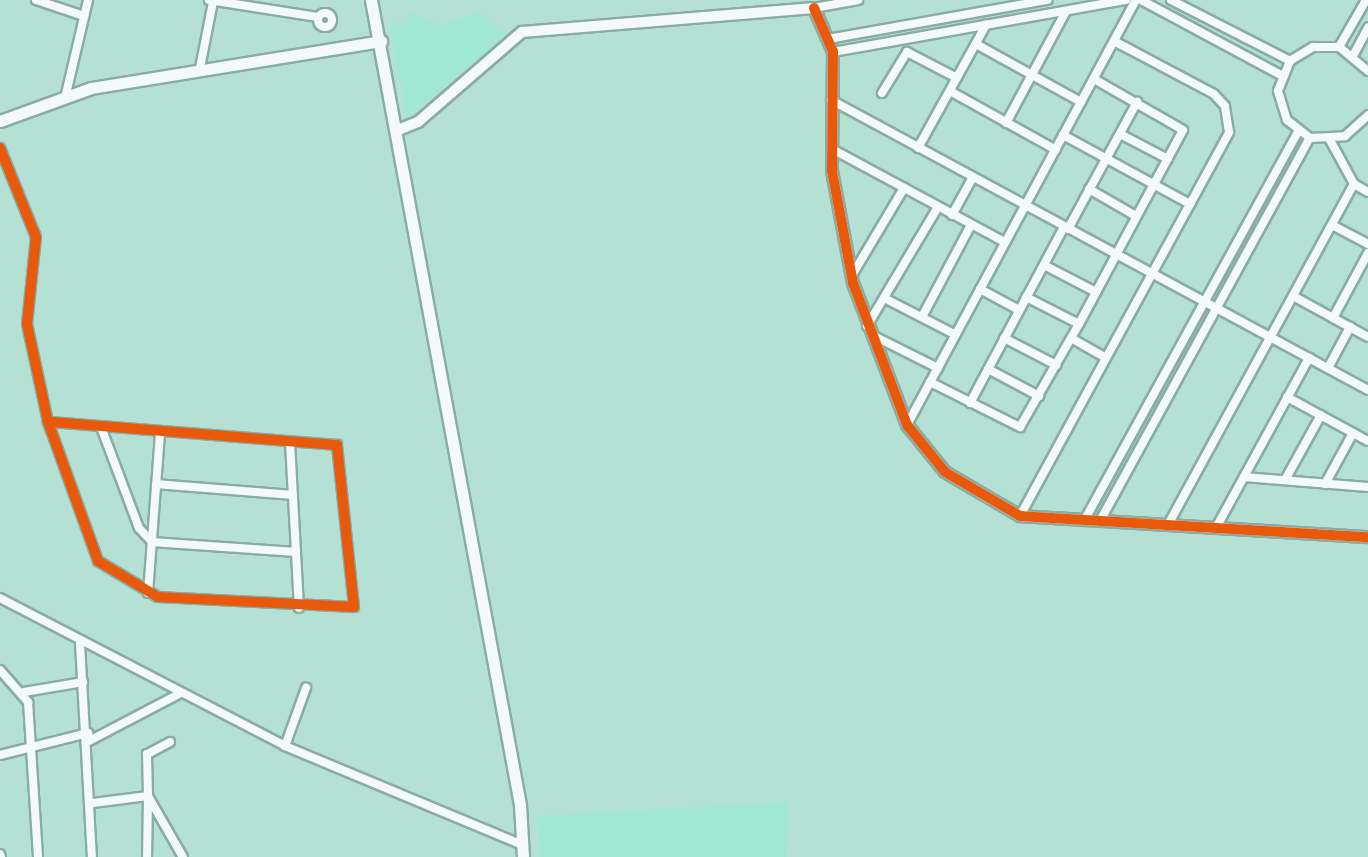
<!DOCTYPE html>
<style>
body{margin:0}
#map{position:relative;width:1368px;height:857px;overflow:hidden;background:#b5e1d5;font-family:"Public Sans",sans-serif}
div>[style]{position:absolute}
.built>*{inset:0;background:#a0e7d4}
.roads{filter:drop-shadow(2px 0 #89aca3) drop-shadow(-2px 0 #89aca3) drop-shadow(0 2px #89aca3) drop-shadow(0 -2px #89aca3)}
.minor>*{height:8px;margin:-4px;padding:0 4px;transform-origin:4px;border-radius:4px;background:#f4faf9}
.minor>.ring{margin:-4px;padding:0;box-sizing:content-box;background:none;border:8px solid #f4faf9;border-radius:50%}
.tertiary>*{height:10px;margin:-5px;padding:0 5px;transform-origin:5px;border-radius:5px;background:#f4faf9}
.secondary>*{height:11px;margin:-5.5px;padding:0 5.5px;transform-origin:5.5px;border-radius:5.5px;background:#f4faf9}
.cycleway>*{height:10px;margin:-5px;padding:0 5px;transform-origin:5px;border-radius:5px;background:#e8590c}
span{translate:-50% -50%;white-space:nowrap;text-align:center;line-height:1.15;-webkit-text-stroke:7px #a2f4dd;paint-order:stroke}
</style>
<div id="map">
<div class="built">
<i style="clip-path:polygon(408px 10px,440px 25px,480px 12px,505px 36px,407px 117px,389px 23px,407px 23px)"></i>
<i style="clip-path:polygon(788px 802px,786px 857px,539px 857px,537px 816px)"></i>
</div>
<div class="roads">
<div class="minor">
<i style="left:36px;top:0;width:51px;rotate:18.4deg"></i>
<i style="left:209px;top:0;width:110px;rotate:8.9deg"></i>
<i style="left:1141px;top:0;width:159px;rotate:28.2deg"></i>
<i style="left:1171px;top:0;width:134px;rotate:27.1deg"></i>
<i style="left:814px;top:8px;width:45px;rotate:-10.3deg"></i>
<i class="ring" style="left:318px;top:13px;width:6px;height:6px"></i>
<i style="left:828px;top:39px;width:223px;rotate:-10.1deg"></i>
<i style="left:976px;top:44px;width:120px;rotate:28.9deg"></i>
<i style="left:1339px;top:47px;width:54px;rotate:-60.1deg"></i>
<i style="left:833px;top:52px;width:298px;rotate:-10.1deg"></i>
<i style="left:1354px;top:54px;width:30px;rotate:-62deg"></i>
<i style="left:200px;top:68px;width:67px;rotate:-78.9deg"></i>
<i style="left:1368px;top:71px;width:38px;rotate:-140deg"></i>
<i style="left:1339px;top:47px;width:26px;rotate:180deg"></i>
<i style="left:1313px;top:47px;width:27px;rotate:149deg"></i>
<i style="left:1290px;top:61px;width:32px;rotate:112deg"></i>
<i style="left:1278px;top:91px;width:30px;rotate:73deg"></i>
<i style="left:1287px;top:120px;width:29px;rotate:38deg"></i>
<i style="left:1310px;top:138px;width:35px;rotate:-3deg"></i>
<i style="left:1345px;top:136px;width:31px;rotate:-42deg"></i>
<i style="left:950px;top:91px;width:121px;rotate:29.1deg"></i>
<i style="left:882px;top:93px;width:48px;rotate:-58.6deg"></i>
<i style="left:907px;top:52px;width:56px;rotate:27.5deg"></i>
<i style="left:66px;top:94px;width:97px;rotate:-76.8deg"></i>
<i style="left:831px;top:100px;width:610px;rotate:28.37deg"></i>
<i style="left:1006px;top:123px;width:127px;rotate:-61.8deg"></i>
<i style="left:1120px;top:134px;width:54px;rotate:27.5deg"></i>
<i style="left:1063px;top:135px;width:145px;rotate:28.5deg"></i>
<i style="left:1330px;top:140px;width:50px;rotate:61.4deg"></i>
<i style="left:1354px;top:184px;width:16px;rotate:30deg"></i>
<i style="left:0;top:148px;width:96px;rotate:68deg"></i>
<i style="left:36px;top:237px;width:87px;rotate:95.9deg"></i>
<i style="left:27px;top:324px;width:100px;rotate:77.9deg"></i>
<i style="left:48px;top:422px;width:148px;rotate:70.2deg"></i>
<i style="left:98px;top:561px;width:70px;rotate:31deg"></i>
<i style="left:158px;top:597px;width:196px;rotate:2.9deg"></i>
<i style="left:354px;top:607px;width:163px;rotate:-96deg"></i>
<i style="left:337px;top:445px;width:290px;rotate:-175.4deg"></i>
<i style="left:918px;top:148px;width:141px;rotate:-61.1deg"></i>
<i style="left:832px;top:149px;width:196px;rotate:28.3deg"></i>
<i style="left:1089px;top:189px;width:54px;rotate:29.9deg"></i>
<i style="left:952px;top:215px;width:43px;rotate:-61.1deg"></i>
<i style="left:1332px;top:225px;width:41px;rotate:27.8deg"></i>
<i style="left:1068px;top:229px;width:145px;rotate:-61.5deg"></i>
<i style="left:1044px;top:265px;width:59px;rotate:27.4deg"></i>
<i style="left:851px;top:277px;width:104px;rotate:-59.2deg"></i>
<i style="left:980px;top:289px;width:44px;rotate:28.3deg"></i>
<i style="left:1293px;top:296px;width:85px;rotate:28.7deg"></i>
<i style="left:1026px;top:297px;width:59px;rotate:27deg"></i>
<i style="left:888px;top:300px;width:76px;rotate:27.2deg"></i>
<i style="left:922px;top:317px;width:104px;rotate:-62deg"></i>
<i style="left:1333px;top:318px;width:74px;rotate:-61.7deg"></i>
<i style="left:867px;top:326px;width:139px;rotate:-59.2deg"></i>
<i style="left:872px;top:335px;width:74px;rotate:26.6deg"></i>
<i style="left:1004px;top:338px;width:59px;rotate:27.4deg"></i>
<i style="left:1071px;top:338px;width:40px;rotate:29.7deg"></i>
<i style="left:1328px;top:368px;width:47px;rotate:-61.8deg"></i>
<i style="left:988px;top:369px;width:58px;rotate:27.9deg"></i>
<i style="left:930px;top:382px;width:101px;rotate:26.6deg"></i>
<i style="left:1020px;top:427px;width:119px;rotate:-60.2deg"></i>
<i style="left:1079px;top:324px;width:220px;rotate:-61.8deg"></i>
<i style="left:1183px;top:130px;width:103px;rotate:-150.2deg"></i>
<i style="left:1287px;top:397px;width:92px;rotate:28.5deg"></i>
<i style="left:970px;top:403px;width:200px;rotate:-61.9deg"></i>
<i style="left:907px;top:425px;width:483px;rotate:-61.7deg"></i>
<i style="left:101px;top:427px;width:108px;rotate:69.4deg"></i>
<i style="left:139px;top:528px;width:19px;rotate:47deg"></i>
<i style="left:152px;top:542px;width:144px;rotate:4deg"></i>
<i style="left:290px;top:442px;width:166px;rotate:86.9deg"></i>
<i style="left:1244px;top:477px;width:124px;rotate:4.6deg"></i>
<i style="left:1285px;top:480px;width:74px;rotate:-61deg"></i>
<i style="left:156px;top:484px;width:137px;rotate:4.6deg"></i>
<i style="left:1325px;top:484px;width:58px;rotate:-61.2deg"></i>
<i style="left:1020px;top:516px;width:437px;rotate:-61.4deg"></i>
<i style="left:1229px;top:132px;width:26px;rotate:-99deg"></i>
<i style="left:1225px;top:106px;width:16px;rotate:-133deg"></i>
<i style="left:1214px;top:94px;width:113px;rotate:-152.1deg"></i>
<i style="left:1084px;top:521px;width:444px;rotate:-61.2deg"></i>
<i style="left:1100px;top:521px;width:437px;rotate:-61.3deg"></i>
<i style="left:1169px;top:523px;width:386px;rotate:-61.4deg"></i>
<i style="left:1217px;top:526px;width:192px;rotate:-61.3deg"></i>
<i style="left:148px;top:593px;width:161px;rotate:-85.7deg"></i>
<i style="left:0;top:598px;width:321px;rotate:27.4deg"></i>
<i style="left:285px;top:746px;width:258px;rotate:22.6deg"></i>
<i style="left:80px;top:644px;width:213px;rotate:86.8deg"></i>
<i style="left:0;top:670px;width:43px;rotate:48.8deg"></i>
<i style="left:28px;top:702px;width:155px;rotate:86.3deg"></i>
<i style="left:24px;top:692px;width:60px;rotate:-9.6deg"></i>
<i style="left:89px;top:741px;width:102px;rotate:-27.6deg"></i>
<i style="left:170px;top:742px;width:26px;rotate:152deg"></i>
<i style="left:147px;top:754px;width:42px;rotate:88.6deg"></i>
<i style="left:148px;top:796px;width:70px;rotate:60.2deg"></i>
<i style="left:285px;top:746px;width:62px;rotate:-70.1deg"></i>
<i style="left:0;top:755px;width:91px;rotate:-14deg"></i>
<i style="left:93px;top:803px;width:55px;rotate:-7.3deg"></i>
<i style="left:148px;top:796px;width:61px;rotate:90.9deg"></i>
<i style="left:0;top:854px;width:3px;rotate:72deg"></i>
</div>
<div class="tertiary">
<i style="left:398px;top:130px;width:22px;rotate:-22deg"></i>
<i style="left:418px;top:122px;width:138px;rotate:-40.9deg"></i>
<i style="left:522px;top:32px;width:293px;rotate:-4.7deg"></i>
<i style="left:814px;top:8px;width:48px;rotate:66.6deg"></i>
<i style="left:833px;top:52px;width:119px;rotate:90.5deg"></i>
<i style="left:832px;top:171px;width:114px;rotate:79.4deg"></i>
<i style="left:853px;top:283px;width:152px;rotate:69.2deg"></i>
<i style="left:907px;top:425px;width:60px;rotate:51deg"></i>
<i style="left:945px;top:472px;width:87px;rotate:30.4deg"></i>
<i style="left:1020px;top:516px;width:349px;rotate:3.5deg"></i>
</div>
<div class="secondary">
<i style="left:371px;top:0;width:819px;rotate:79.51deg"></i>
<i style="left:520px;top:805px;width:52px;rotate:86.7deg"></i>
<i style="left:0;top:121px;width:97px;rotate:-19.9deg"></i>
<i style="left:91px;top:88px;width:294px;rotate:-9.2deg"></i>
</div>
</div>
<div class="cycleway">
<i style="left:814px;top:8px;width:48px;rotate:66.6deg"></i>
<i style="left:833px;top:52px;width:119px;rotate:90.5deg"></i>
<i style="left:832px;top:171px;width:114px;rotate:79.4deg"></i>
<i style="left:853px;top:283px;width:152px;rotate:69.2deg"></i>
<i style="left:907px;top:425px;width:60px;rotate:51deg"></i>
<i style="left:945px;top:472px;width:87px;rotate:30.4deg"></i>
<i style="left:1020px;top:516px;width:349px;rotate:3.5deg"></i>
<i style="left:0;top:148px;width:96px;rotate:68deg"></i>
<i style="left:36px;top:237px;width:87px;rotate:95.9deg"></i>
<i style="left:27px;top:324px;width:100px;rotate:77.9deg"></i>
<i style="left:48px;top:422px;width:148px;rotate:70.2deg"></i>
<i style="left:98px;top:561px;width:70px;rotate:31deg"></i>
<i style="left:158px;top:597px;width:196px;rotate:2.9deg"></i>
<i style="left:354px;top:607px;width:163px;rotate:-96deg"></i>
<i style="left:337px;top:445px;width:290px;rotate:-175.4deg"></i>
</div>
</div>
